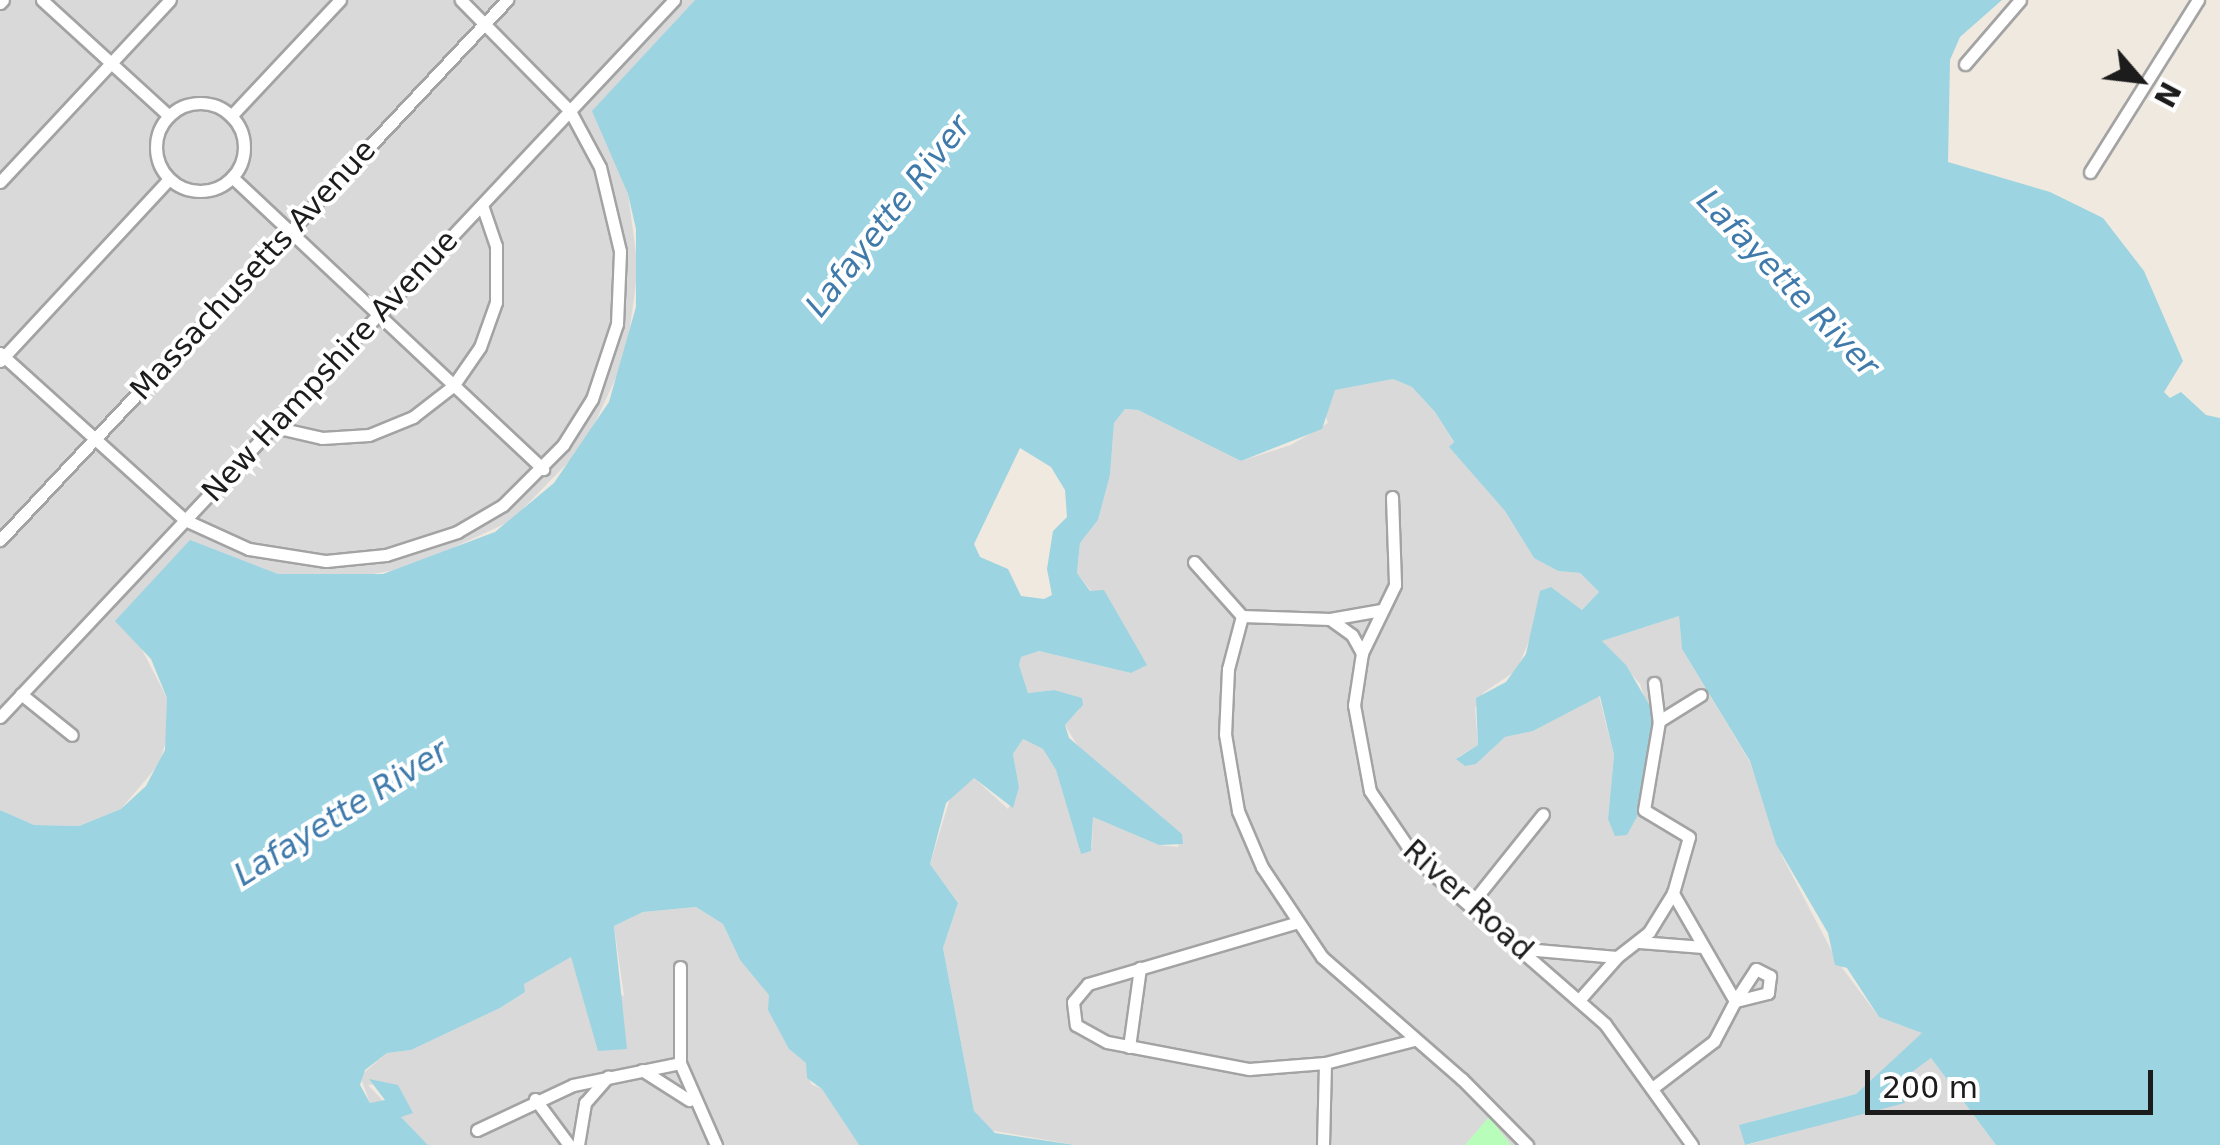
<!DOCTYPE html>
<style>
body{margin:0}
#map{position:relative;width:2220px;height:1145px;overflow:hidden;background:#efe9e0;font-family:"DejaVu Sans",sans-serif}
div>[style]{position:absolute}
.residential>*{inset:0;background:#dad9d9}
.park>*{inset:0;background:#b8feba}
.water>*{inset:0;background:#9cd4e1}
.roads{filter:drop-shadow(2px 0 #a3a3a3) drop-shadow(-2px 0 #a3a3a3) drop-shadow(0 2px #a3a3a3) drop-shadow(0 -2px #a3a3a3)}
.minor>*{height:11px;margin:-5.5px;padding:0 5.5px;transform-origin:5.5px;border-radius:5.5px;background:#fff}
.minor>.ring{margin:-5.5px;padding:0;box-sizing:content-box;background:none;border:11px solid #fff;border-radius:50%}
span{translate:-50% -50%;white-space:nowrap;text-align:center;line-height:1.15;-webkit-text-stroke:8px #fff;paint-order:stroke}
.street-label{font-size:30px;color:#1c1c1c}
.water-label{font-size:32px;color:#3f7aab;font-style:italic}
.north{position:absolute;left:2090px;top:30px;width:100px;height:100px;-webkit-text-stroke:8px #fff;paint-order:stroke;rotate:118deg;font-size:28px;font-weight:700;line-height:40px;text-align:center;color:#1c1c1c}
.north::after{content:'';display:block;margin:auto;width:35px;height:45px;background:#1c1c1c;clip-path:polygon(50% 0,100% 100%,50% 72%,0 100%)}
.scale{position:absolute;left:1865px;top:1070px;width:288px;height:45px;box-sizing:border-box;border:5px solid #1c1c1c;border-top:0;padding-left:12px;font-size:30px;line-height:35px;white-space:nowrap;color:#1c1c1c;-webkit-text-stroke:8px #fff;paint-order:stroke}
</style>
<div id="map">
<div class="residential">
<i style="clip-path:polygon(0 0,695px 0,593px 111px,628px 194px,638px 268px,626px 356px,584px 446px,511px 521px,411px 567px,351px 578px,278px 574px,189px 541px,139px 644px,167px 698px,168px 735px,159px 764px,121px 809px,79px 826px,34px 825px,0 810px)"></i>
<i style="clip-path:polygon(1393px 379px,1412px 387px,1435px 412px,1454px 443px,1450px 448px,1505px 511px,1534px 558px,1558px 571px,1580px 573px,1599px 592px,1582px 610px,1551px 587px,1517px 670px,1483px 693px,1475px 708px,1478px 745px,1458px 757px,1476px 764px,1505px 737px,1533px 731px,1599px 696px,1614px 755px,1608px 819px,1627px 835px,1637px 817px,1654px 728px,1640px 684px,1602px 641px,1679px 616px,1682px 649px,1750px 762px,1782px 856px,1837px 961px,1879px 1017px,1923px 1033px,1856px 1094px,1740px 1125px,1745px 1145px,1075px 1145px,989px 1130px,974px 1111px,943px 948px,958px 903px,930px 864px,951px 795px,973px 777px,1008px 809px,1019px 787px,1013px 754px,1023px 739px,1043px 749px,1056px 770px,1081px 854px,1092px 847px,1093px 817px,1159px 845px,1178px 847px,1182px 834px,1083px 755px,1065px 725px,1080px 709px,1054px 690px,1028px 693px,1019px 665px,1021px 657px,1039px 651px,1131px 673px,1146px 665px,1104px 591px,1091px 591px,1077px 573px,1080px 543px,1098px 520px,1110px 475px,1114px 423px,1125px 409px,1138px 410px,1241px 461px,1291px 445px,1328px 423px,1324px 410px,1334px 390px)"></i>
<i style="clip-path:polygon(696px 907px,723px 924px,740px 960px,770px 995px,789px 1049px,806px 1063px,811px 1084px,822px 1089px,859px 1145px,428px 1145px,401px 1117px,382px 1084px,368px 1085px,385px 1103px,370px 1103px,360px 1076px,387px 1053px,411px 1050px,500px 1008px,525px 992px,523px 984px,571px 957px,579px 981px,624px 996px,614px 926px,643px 912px)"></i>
<i style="clip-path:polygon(1931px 1058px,1996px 1145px,1747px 1145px,1906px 1101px,1896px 1084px)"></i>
</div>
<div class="park">
<i style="clip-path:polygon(1489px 1117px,1511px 1145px,1465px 1145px)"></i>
</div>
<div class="water">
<i style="clip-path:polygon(evenodd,695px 0,2002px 0,1960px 37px,1950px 60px,1948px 162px,2050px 192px,2103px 218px,2144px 271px,2183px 361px,2164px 392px,2170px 398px,2181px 392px,2206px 415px,2220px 418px,2220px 1145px,1996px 1145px,1931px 1058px,1896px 1084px,1905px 1103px,1745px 1145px,1739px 1125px,1856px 1094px,1922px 1033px,1879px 1017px,1847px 968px,1835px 965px,1828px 933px,1776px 844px,1750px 761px,1682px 649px,1679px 616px,1602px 641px,1626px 665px,1654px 713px,1637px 817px,1627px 835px,1615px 836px,1608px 819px,1614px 755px,1600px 696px,1533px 731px,1505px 737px,1476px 764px,1465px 766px,1456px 759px,1478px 745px,1476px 698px,1506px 682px,1526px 654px,1540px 591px,1551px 587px,1582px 610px,1599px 592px,1580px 573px,1558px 571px,1534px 558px,1505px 511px,1449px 447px,1454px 442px,1435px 412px,1412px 387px,1393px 379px,1335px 390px,1322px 429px,1241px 461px,1138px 410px,1125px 409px,1114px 423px,1110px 475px,1098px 520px,1080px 543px,1077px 573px,1090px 591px,1104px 590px,1147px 665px,1131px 673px,1039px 651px,1021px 657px,1019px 665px,1028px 693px,1054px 690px,1082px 698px,1083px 705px,1065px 725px,1069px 738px,1182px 834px,1183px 844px,1159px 845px,1093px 817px,1091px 851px,1081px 854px,1056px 770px,1043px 749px,1023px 739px,1013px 754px,1019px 787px,1013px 808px,974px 778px,946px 803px,930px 864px,958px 903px,943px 948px,974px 1111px,995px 1133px,1075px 1145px,859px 1145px,822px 1089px,807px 1078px,806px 1063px,789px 1049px,768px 1010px,769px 995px,740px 960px,723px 924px,696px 907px,643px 912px,614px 926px,627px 1049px,598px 1051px,571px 957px,524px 984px,525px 992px,500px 1008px,411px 1050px,387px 1053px,365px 1070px,360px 1085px,370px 1103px,385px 1100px,369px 1079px,398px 1085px,413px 1113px,401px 1117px,428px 1145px,0 1145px,0 810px,34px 825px,79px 826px,121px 809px,146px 786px,165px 750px,167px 698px,151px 659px,115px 621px,190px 540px,278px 574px,383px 574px,495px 532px,554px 483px,609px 402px,636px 307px,636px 229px,628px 194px,592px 111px,695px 0,1020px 448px,1051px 467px,1065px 490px,1067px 517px,1053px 531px,1047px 569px,1052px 595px,1044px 599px,1021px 596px,1008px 569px,980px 557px,974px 544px,1020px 448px)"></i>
</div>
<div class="roads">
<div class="minor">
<i style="left:42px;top:0;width:172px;rotate:42.4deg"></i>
<i style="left:0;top:3px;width:4px;rotate:-45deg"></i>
<i style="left:1965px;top:64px;width:84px;rotate:-49.3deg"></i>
<i class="ring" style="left:156px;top:103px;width:77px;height:77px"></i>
<i style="left:231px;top:116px;width:159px;rotate:-46.8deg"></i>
<i style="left:2090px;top:172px;width:203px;rotate:-57.9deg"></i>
<i style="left:232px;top:177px;width:427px;rotate:43.2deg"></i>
<i style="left:0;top:182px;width:249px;rotate:-47deg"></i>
<i style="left:0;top:353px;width:249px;rotate:42.1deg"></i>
<i style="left:185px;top:520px;width:70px;rotate:24.4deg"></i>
<i style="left:249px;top:549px;width:78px;rotate:8.9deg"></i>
<i style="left:326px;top:561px;width:60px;rotate:-5.7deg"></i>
<i style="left:386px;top:555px;width:75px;rotate:-17.9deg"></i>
<i style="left:457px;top:532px;width:53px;rotate:-30.4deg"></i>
<i style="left:503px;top:505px;width:85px;rotate:-45deg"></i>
<i style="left:563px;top:445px;width:54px;rotate:-57.8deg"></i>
<i style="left:592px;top:399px;width:79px;rotate:-71.6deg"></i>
<i style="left:617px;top:324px;width:73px;rotate:-87.6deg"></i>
<i style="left:620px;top:251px;width:86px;rotate:-103.4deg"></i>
<i style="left:600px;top:167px;width:64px;rotate:-118.2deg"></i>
<i style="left:570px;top:111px;width:156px;rotate:-134.5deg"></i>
<i style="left:0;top:361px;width:248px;rotate:-47.1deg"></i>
<i style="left:274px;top:427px;width:49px;rotate:12.9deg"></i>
<i style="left:322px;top:438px;width:47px;rotate:-3.7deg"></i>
<i style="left:369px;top:435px;width:48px;rotate:-22.2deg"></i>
<i style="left:413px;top:417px;width:51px;rotate:-37.8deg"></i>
<i style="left:453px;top:386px;width:47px;rotate:-55.3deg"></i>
<i style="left:480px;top:347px;width:48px;rotate:-70.4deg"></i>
<i style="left:496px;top:302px;width:56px;rotate:-90deg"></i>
<i style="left:496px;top:246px;width:43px;rotate:-108.9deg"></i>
<i style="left:1392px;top:497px;width:88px;rotate:88deg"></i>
<i style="left:1395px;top:585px;width:76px;rotate:115.9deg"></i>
<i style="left:1362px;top:653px;width:53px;rotate:98.7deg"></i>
<i style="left:1354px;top:705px;width:87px;rotate:79.5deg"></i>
<i style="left:1370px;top:791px;width:82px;rotate:55.9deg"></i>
<i style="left:1416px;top:859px;width:251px;rotate:41.1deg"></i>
<i style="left:1605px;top:1024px;width:149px;rotate:54.3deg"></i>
<i style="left:0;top:540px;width:741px;rotate:-46.81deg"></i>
<i style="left:1194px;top:562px;width:72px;rotate:48.4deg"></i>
<i style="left:1242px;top:616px;width:55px;rotate:104.8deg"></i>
<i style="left:1228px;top:669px;width:65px;rotate:92.6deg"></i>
<i style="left:1225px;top:734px;width:78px;rotate:80.4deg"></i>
<i style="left:1238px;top:811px;width:61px;rotate:66.8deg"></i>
<i style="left:1262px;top:867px;width:108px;rotate:56.3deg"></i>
<i style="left:1322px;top:957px;width:186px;rotate:41.1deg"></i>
<i style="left:1462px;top:1079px;width:93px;rotate:45.4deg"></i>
<i style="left:1242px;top:616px;width:88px;rotate:2deg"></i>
<i style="left:1330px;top:619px;width:52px;rotate:-10deg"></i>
<i style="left:1330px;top:619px;width:27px;rotate:36deg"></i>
<i style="left:1352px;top:635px;width:21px;rotate:61deg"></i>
<i style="left:1654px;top:683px;width:38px;rotate:83deg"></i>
<i style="left:21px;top:694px;width:65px;rotate:38.8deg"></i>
<i style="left:0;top:717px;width:984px;rotate:-46.77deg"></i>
<i style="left:1471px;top:904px;width:115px;rotate:-51.3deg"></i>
<i style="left:1295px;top:923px;width:216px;rotate:163.6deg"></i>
<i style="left:1088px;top:984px;width:23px;rotate:130deg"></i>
<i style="left:1073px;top:1002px;width:23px;rotate:83deg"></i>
<i style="left:1076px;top:1025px;width:35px;rotate:29deg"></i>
<i style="left:1107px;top:1042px;width:145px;rotate:10.8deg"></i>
<i style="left:1249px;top:1069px;width:76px;rotate:-4.5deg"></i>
<i style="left:1325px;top:1063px;width:92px;rotate:-14.5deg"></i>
<i style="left:1639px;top:942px;width:64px;rotate:4.5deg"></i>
<i style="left:1525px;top:949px;width:92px;rotate:5deg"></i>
<i style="left:1617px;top:957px;width:41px;rotate:-38deg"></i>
<i style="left:1649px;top:932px;width:46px;rotate:-58.4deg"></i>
<i style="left:680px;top:967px;width:96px;rotate:90deg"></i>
<i style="left:680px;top:1063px;width:90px;rotate:66.3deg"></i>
<i style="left:1756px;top:969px;width:16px;rotate:27deg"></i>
<i style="left:1770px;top:976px;width:17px;rotate:97deg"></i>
<i style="left:1768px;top:993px;width:34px;rotate:166deg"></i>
<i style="left:1735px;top:1001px;width:38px;rotate:-57deg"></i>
<i style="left:1579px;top:1000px;width:57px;rotate:-48.5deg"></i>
<i style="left:1129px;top:1047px;width:80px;rotate:-82.1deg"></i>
<i style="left:642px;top:1070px;width:56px;rotate:32.6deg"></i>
<i style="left:1655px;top:1086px;width:74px;rotate:-37.3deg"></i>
<i style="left:1714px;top:1041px;width:45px;rotate:-62.3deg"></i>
<i style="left:1735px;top:1001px;width:125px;rotate:-119.9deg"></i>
<i style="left:1673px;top:893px;width:58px;rotate:-74.1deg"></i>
<i style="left:1689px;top:837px;width:52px;rotate:-149deg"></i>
<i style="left:1644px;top:810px;width:90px;rotate:-80.4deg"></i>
<i style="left:1659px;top:721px;width:49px;rotate:-31.8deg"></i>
<i style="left:535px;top:1099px;width:57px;rotate:53.5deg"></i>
<i style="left:477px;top:1130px;width:106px;rotate:-25.1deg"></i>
<i style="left:573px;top:1085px;width:109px;rotate:-11.6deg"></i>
<i style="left:578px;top:1145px;width:43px;rotate:-80.5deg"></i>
<i style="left:585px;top:1103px;width:35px;rotate:-49deg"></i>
<i style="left:1323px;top:1145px;width:82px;rotate:-88.6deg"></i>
</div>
</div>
<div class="street-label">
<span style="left:253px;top:270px;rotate:-47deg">Massachusetts Avenue</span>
<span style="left:330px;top:366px;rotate:-47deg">New Hampshire Avenue</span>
<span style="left:1468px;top:900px;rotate:42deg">River Road</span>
</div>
<div class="water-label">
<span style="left:888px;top:216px;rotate:-52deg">Lafayette River</span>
<span style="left:1788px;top:283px;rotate:46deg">Lafayette River</span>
<span style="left:341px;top:813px;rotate:-32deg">Lafayette River</span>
</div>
<div class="north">N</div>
<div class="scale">200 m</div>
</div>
